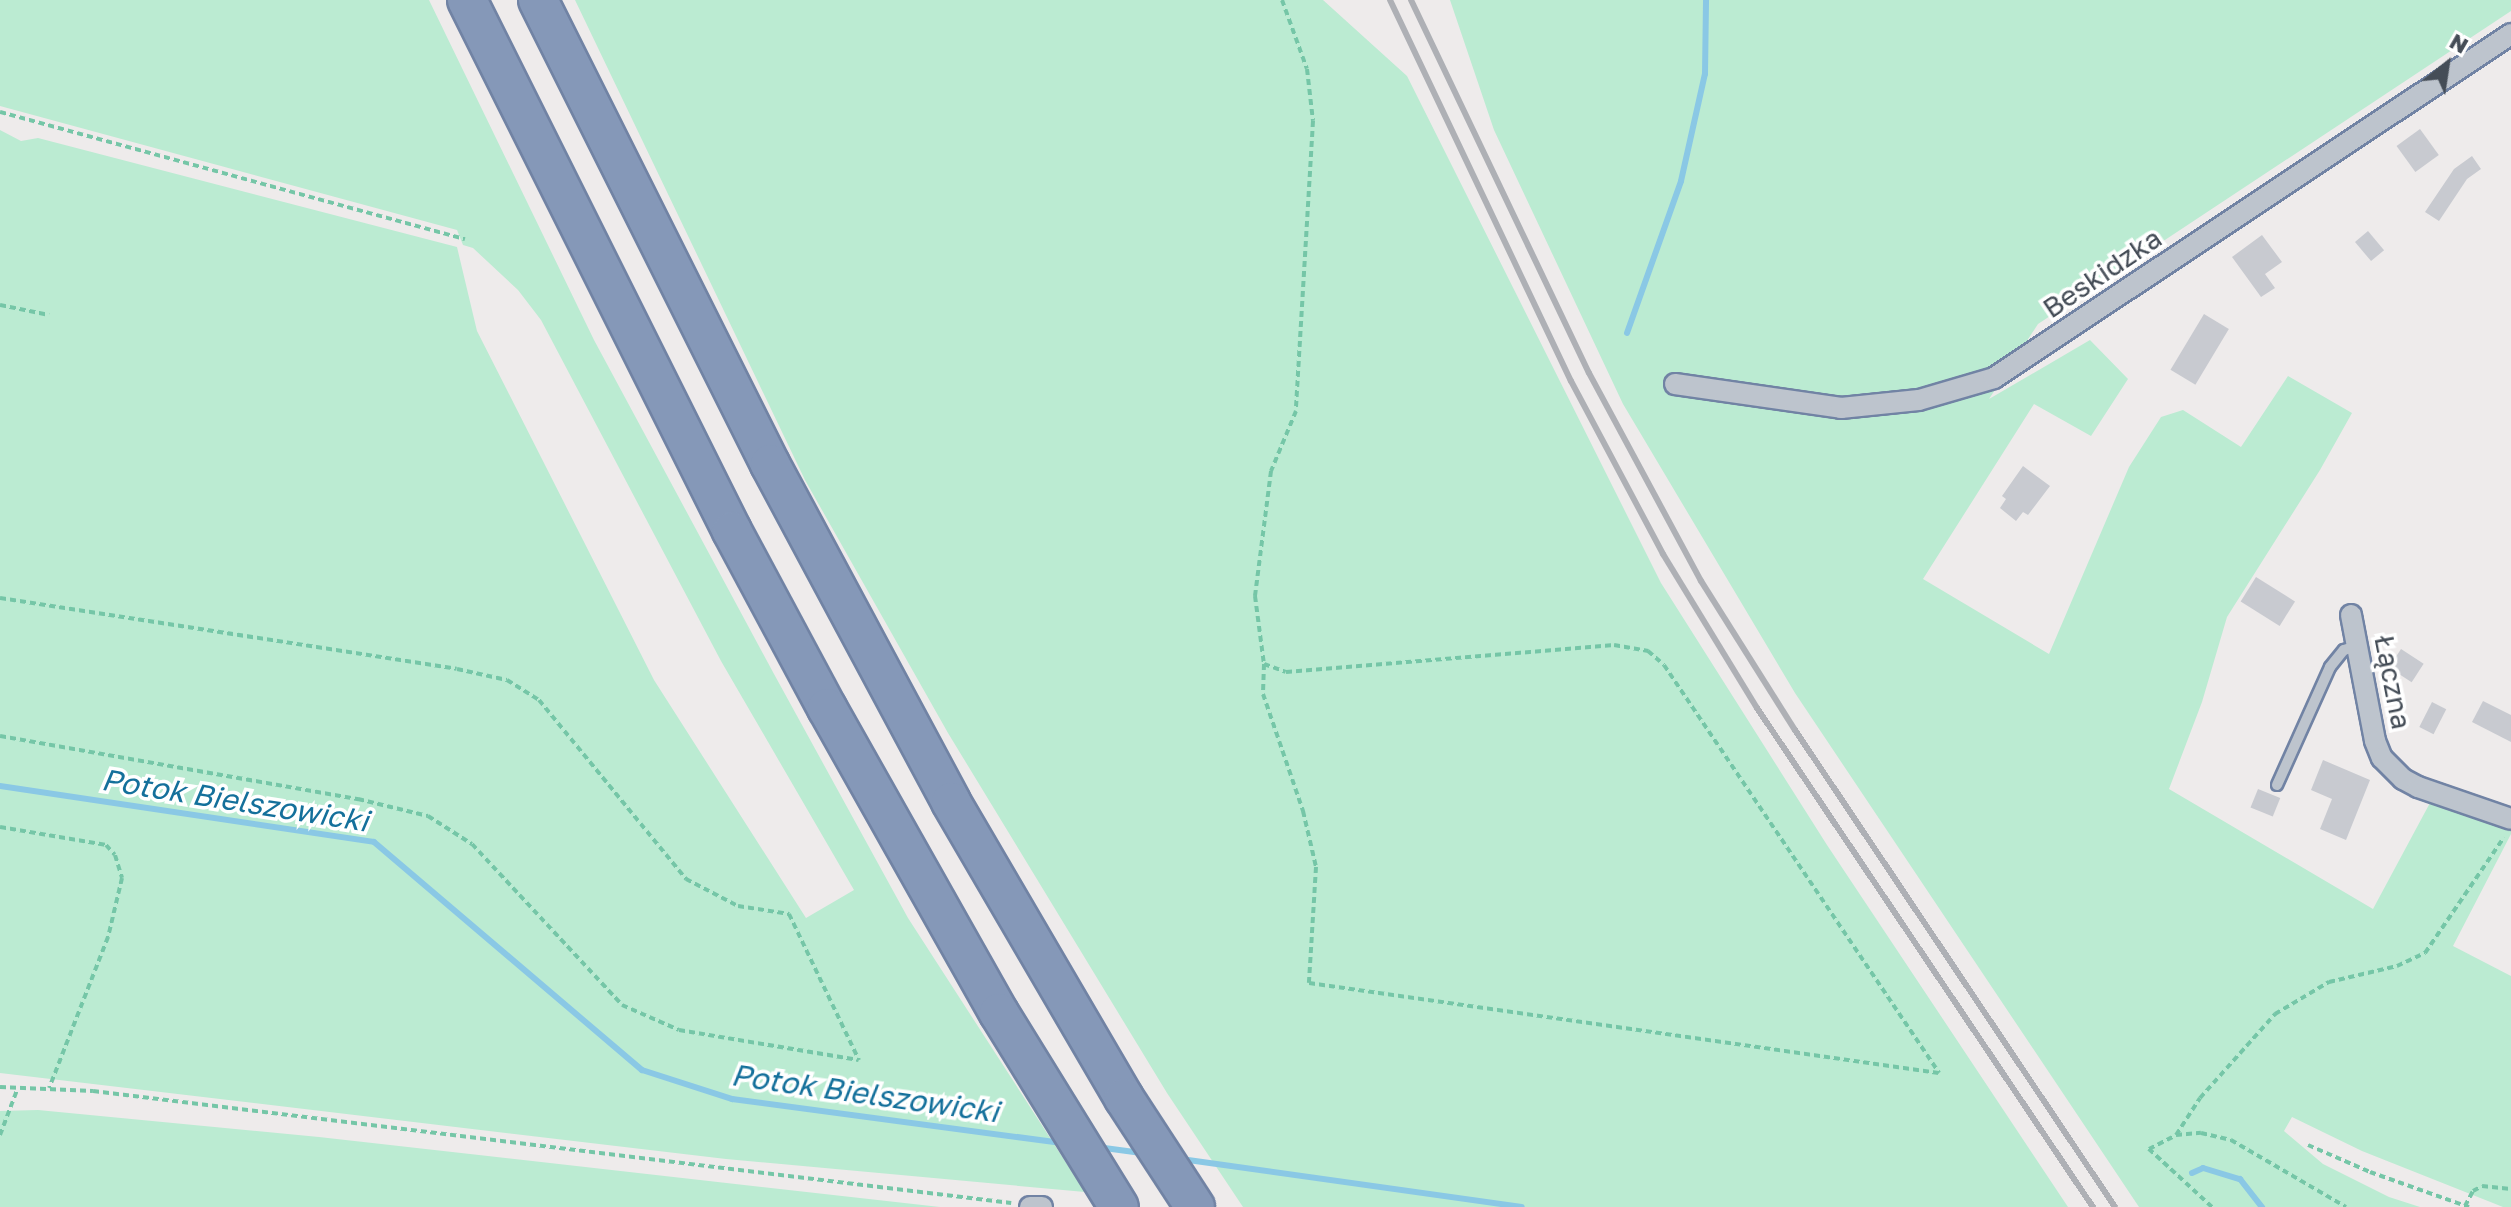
<!DOCTYPE html>
<meta charset="utf-8">
<style>
body{margin:0}
#map{position:relative;width:2511px;height:1207px;overflow:hidden;background:#eeebeb;font-family:"Golos Text",sans-serif}
div>[style]{position:absolute}
.green>*{inset:0;background:#bbebd2}
.stream>*{height:6px;margin:-3px;padding:0 3px;transform-origin:3px;border-radius:3px;background:#8ac8e5}
.building>*{inset:0;background:#c8cad0;transform-origin:0 0}
.path>*{height:4px;margin-top:-2px;transform-origin:0;background:repeating-linear-gradient(90deg,#75c6a7 0 6px,transparent 0 10px)}
.roads{filter:drop-shadow(2px 0 #7183a4) drop-shadow(-2px 0 #7183a4) drop-shadow(0 2px #7183a4) drop-shadow(0 -2px #7183a4)}
.lane>*{height:10px;margin:-5px;padding:0 5px;transform-origin:5px;border-radius:5px;background:#bdc4cd}
.street>*{height:20px;margin:-10px;padding:0 10px;transform-origin:10px;border-radius:10px;background:#bdc4cd}
.highway>*{height:38px;margin:-19px;padding:0 19px;transform-origin:19px;border-radius:19px;background:#8598b8}
.rail>*{height:6px;margin:-3px;padding:0 3px;transform-origin:3px;border-radius:3px;background:#aeb0b5}
span{translate:-50% -50%;white-space:nowrap;text-align:center;line-height:1.15;-webkit-text-stroke:7px #fff;paint-order:stroke}
.street-label{font-size:28px;color:#454d57}
.water-label{font-size:30px;color:#14709b;font-style:italic}
.north{position:absolute;left:2407px;top:24px;width:80px;height:80px;-webkit-text-stroke:6px #fff;paint-order:stroke;rotate:30deg;font-size:22px;font-weight:700;line-height:32px;text-align:center;color:#454d57}
.north::after{content:'';display:block;margin:auto;width:28px;height:36px;background:#454d57;clip-path:polygon(50% 0,100% 100%,50% 72%,0 100%)}
</style>
<div id="map">
<div class="green">
<i style="clip-path:polygon(0 0,429px 0,594px 340px,774px 674px,908px 918px,1085px 1192px,726px 1159px,0 1073px,0 130px,21px 141px,38px 138px,457px 247px,477px 331px,654px 680px,806px 918px,854px 890px,721px 661px,541px 320px,518px 290px,473px 248px,463px 245px,457px 230px,0 106px)"></i>
<i style="clip-path:polygon(575px 0,1323px 0,1407px 76px,1661px 583px,1827px 845px,2068px 1207px,1243px 1207px,1167px 1093px,948px 733px,805px 480px)"></i>
<i style="clip-path:polygon(1450px 0,2511px 0,2511px 11px,2038px 324px,1989px 399px,2090px 340px,2128px 379px,2091px 436px,2034px 404px,1923px 579px,2049px 654px,2129px 467px,2161px 417px,2183px 410px,2241px 447px,2288px 376px,2352px 413px,2320px 470px,2227px 617px,2202px 702px,2169px 789px,2373px 909px,2431px 801px,2511px 827px,2511px 834px,2453px 946px,2511px 976px,2511px 1207px,2503px 1207px,2362px 1151px,2292px 1117px,2284px 1131px,2323px 1164px,2389px 1197px,2420px 1207px,2139px 1207px,1795px 693px,1623px 404px,1494px 130px)"></i>
<i style="clip-path:polygon(38px 1110px,319px 1137px,940px 1207px,0 1207px,0 1111px)"></i>
</div>
<div class="stream">
<i style="left:1627px;top:333px;width:161px;rotate:-70.4deg"></i>
<i style="left:1681px;top:181px;width:110px;rotate:-77.4deg"></i>
<i style="left:1705px;top:74px;width:74px;rotate:-89.2deg"></i>
<i style="left:0;top:786px;width:378px;rotate:8.5deg"></i>
<i style="left:374px;top:842px;width:352px;rotate:40.4deg"></i>
<i style="left:642px;top:1070px;width:95px;rotate:17.9deg"></i>
<i style="left:732px;top:1099px;width:333px;rotate:7.6deg"></i>
<i style="left:1097px;top:1147px;width:45px;rotate:7.6deg"></i>
<i style="left:1181px;top:1159px;width:344px;rotate:8deg"></i>
<i style="left:2192px;top:1173px;width:12px;rotate:-24deg"></i>
<i style="left:2203px;top:1168px;width:39px;rotate:17deg"></i>
<i style="left:2240px;top:1179px;width:36px;rotate:52deg"></i>
</div>
<div class="building">
<i style="left:2420px;top:129px;width:32px;height:29px;rotate:54deg"></i>
<i style="clip-path:polygon(2472px 156px,2481px 169px,2467px 179px,2439px 221px,2425px 212px,2454px 169px)"></i>
<i style="left:2368px;top:231px;width:25px;height:17px;rotate:50deg"></i>
<i style="clip-path:polygon(2262px 235px,2282px 262px,2265px 274px,2275px 288px,2261px 297px,2232px 257px)"></i>
<i style="left:2204px;top:314px;width:29px;height:65px;rotate:31deg"></i>
<i style="clip-path:polygon(2023px 466px,2050px 486px,2028px 515px,2023px 512px,2016px 521px,2000px 508px,2006px 499px,2002px 496px)"></i>
<i style="left:2256px;top:577px;width:46px;height:29px;rotate:32deg"></i>
<i style="left:2401px;top:649px;width:27px;height:22px;rotate:33deg"></i>
<i style="clip-path:polygon(2483px 701px,2511px 715px,2511px 742px,2472px 722px)"></i>
<i style="left:2432px;top:702px;width:16px;height:28px;rotate:27deg"></i>
<i style="clip-path:polygon(2323px 760px,2370px 780px,2346px 840px,2320px 829px,2332px 799px,2311px 790px)"></i>
<i style="left:2258px;top:789px;width:24px;height:20px;rotate:22deg"></i>
</div>
<div class="path">
<i style="left:1282px;top:0;width:73px;rotate:70.1deg"></i>
<i style="left:1307px;top:69px;width:52px;rotate:83.4deg"></i>
<i style="left:1313px;top:121px;width:290px;rotate:93.4deg"></i>
<i style="left:1296px;top:411px;width:65px;rotate:112.6deg"></i>
<i style="left:1271px;top:471px;width:126px;rotate:97.3deg"></i>
<i style="left:1255px;top:596px;width:69px;rotate:82.5deg"></i>
<i style="left:1264px;top:664px;width:30px;rotate:92deg"></i>
<i style="left:1263px;top:694px;width:124px;rotate:71.1deg"></i>
<i style="left:1303px;top:811px;width:57px;rotate:76.9deg"></i>
<i style="left:1316px;top:867px;width:116px;rotate:93.5deg"></i>
<i style="left:1309px;top:983px;width:636px;rotate:8.13deg"></i>
<i style="left:0;top:112px;width:482px;rotate:15.3deg"></i>
<i style="left:0;top:305px;width:50px;rotate:11.5deg"></i>
<i style="left:0;top:598px;width:462px;rotate:8.8deg"></i>
<i style="left:457px;top:669px;width:51px;rotate:12.4deg"></i>
<i style="left:507px;top:680px;width:38px;rotate:32deg"></i>
<i style="left:539px;top:700px;width:232px;rotate:50.6deg"></i>
<i style="left:686px;top:879px;width:59px;rotate:27.4deg"></i>
<i style="left:738px;top:906px;width:52px;rotate:8.9deg"></i>
<i style="left:789px;top:914px;width:162px;rotate:64.4deg"></i>
<i style="left:1264px;top:664px;width:23px;rotate:20deg"></i>
<i style="left:1286px;top:672px;width:329px;rotate:-4.7deg"></i>
<i style="left:1614px;top:645px;width:35px;rotate:10deg"></i>
<i style="left:1648px;top:651px;width:21px;rotate:41deg"></i>
<i style="left:1664px;top:665px;width:492px;rotate:56deg"></i>
<i style="left:0;top:736px;width:364px;rotate:10deg"></i>
<i style="left:358px;top:799px;width:72px;rotate:13.7deg"></i>
<i style="left:428px;top:816px;width:52px;rotate:32.5deg"></i>
<i style="left:472px;top:844px;width:220px;rotate:47deg"></i>
<i style="left:622px;top:1005px;width:62px;rotate:23.7deg"></i>
<i style="left:679px;top:1030px;width:182px;rotate:9.5deg"></i>
<i style="left:0;top:827px;width:108px;rotate:9.6deg"></i>
<i style="left:106px;top:845px;width:13px;rotate:48deg"></i>
<i style="left:115px;top:855px;width:24px;rotate:73deg"></i>
<i style="left:122px;top:878px;width:61px;rotate:103.3deg"></i>
<i style="left:108px;top:937px;width:162px;rotate:111.3deg"></i>
<i style="left:0;top:1087px;width:93px;rotate:2.5deg"></i>
<i style="left:93px;top:1091px;width:925px;rotate:6.96deg"></i>
<i style="left:0;top:1135px;width:48px;rotate:-69.3deg"></i>
<i style="left:2176px;top:1135px;width:44px;rotate:-57deg"></i>
<i style="left:2200px;top:1098px;width:113px;rotate:-48.2deg"></i>
<i style="left:2275px;top:1014px;width:63px;rotate:-30.7deg"></i>
<i style="left:2329px;top:982px;width:70px;rotate:-13.2deg"></i>
<i style="left:2397px;top:966px;width:31px;rotate:-25deg"></i>
<i style="left:2425px;top:953px;width:140px;rotate:-55.7deg"></i>
<i style="left:2308px;top:1145px;width:68px;rotate:23.5deg"></i>
<i style="left:2370px;top:1172px;width:105px;rotate:19.5deg"></i>
<i style="left:2465px;top:1206px;width:17px;rotate:-62deg"></i>
<i style="left:2473px;top:1191px;width:10px;rotate:-29deg"></i>
<i style="left:2482px;top:1186px;width:29px;rotate:6deg"></i>
<i style="left:2212px;top:1207px;width:86px;rotate:-137.4deg"></i>
<i style="left:2149px;top:1149px;width:30px;rotate:-27deg"></i>
<i style="left:2176px;top:1135px;width:25px;rotate:-5deg"></i>
<i style="left:2201px;top:1133px;width:31px;rotate:13deg"></i>
<i style="left:2231px;top:1140px;width:133px;rotate:30.2deg"></i>
</div>
<div class="roads">
<div class="lane">
<i style="left:2277px;top:785px;width:129px;rotate:-65.8deg"></i>
<i style="left:2330px;top:667px;width:22px;rotate:-51deg"></i>
<i style="left:2344px;top:650px;width:13px;rotate:-18deg"></i>
</div>
<div class="street">
<i style="left:1675px;top:384px;width:168px;rotate:8.2deg"></i>
<i style="left:1841px;top:408px;width:78px;rotate:-5.9deg"></i>
<i style="left:1919px;top:400px;width:78px;rotate:-16.3deg"></i>
<i style="left:1994px;top:378px;width:621px;rotate:-33.64deg"></i>
<i style="left:2351px;top:615px;width:128px;rotate:79.2deg"></i>
<i style="left:2375px;top:741px;width:18px;rotate:68deg"></i>
<i style="left:2382px;top:758px;width:30px;rotate:45deg"></i>
<i style="left:2403px;top:779px;width:17px;rotate:28deg"></i>
<i style="left:2418px;top:787px;width:98px;rotate:19deg"></i>
<i style="left:1030px;top:1207px;width:12px"></i>
</div>
<div class="highway">
<i style="left:467px;top:0;width:593px;rotate:63.48deg"></i>
<i style="left:732px;top:531px;width:201px;rotate:61.8deg"></i>
<i style="left:827px;top:708px;width:350px;rotate:60.6deg"></i>
<i style="left:999px;top:1013px;width:228px;rotate:58.3deg"></i>
<i style="left:538px;top:0;width:519px;rotate:63.43deg"></i>
<i style="left:770px;top:464px;width:383px;rotate:61.8deg"></i>
<i style="left:951px;top:802px;width:343px;rotate:59.7deg"></i>
<i style="left:1124px;top:1098px;width:130px;rotate:56.9deg"></i>
</div>
</div>
<div class="rail">
<i style="left:1390px;top:0;width:422px;rotate:64.6deg"></i>
<i style="left:1571px;top:381px;width:196px;rotate:62deg"></i>
<i style="left:1663px;top:554px;width:180px;rotate:58.6deg"></i>
<i style="left:1757px;top:708px;width:602px;rotate:56.05deg"></i>
<i style="left:1411px;top:0;width:413px;rotate:64.5deg"></i>
<i style="left:1589px;top:373px;width:236px;rotate:61.7deg"></i>
<i style="left:1701px;top:581px;width:176px;rotate:57.8deg"></i>
<i style="left:1795px;top:730px;width:574px;rotate:56.14deg"></i>
</div>
<div class="street-label">
<span style="left:2102px;top:273px;rotate:-34deg">Beskidzka</span>
<span style="left:2393px;top:682px;rotate:79deg">Łączna</span>
</div>
<div class="water-label">
<span style="left:235px;top:800px;rotate:9deg">Potok Bielszowicki</span>
<span style="left:865px;top:1093px;rotate:8deg">Potok Bielszowicki</span>
</div>
<div class="north">N</div>
</div>
